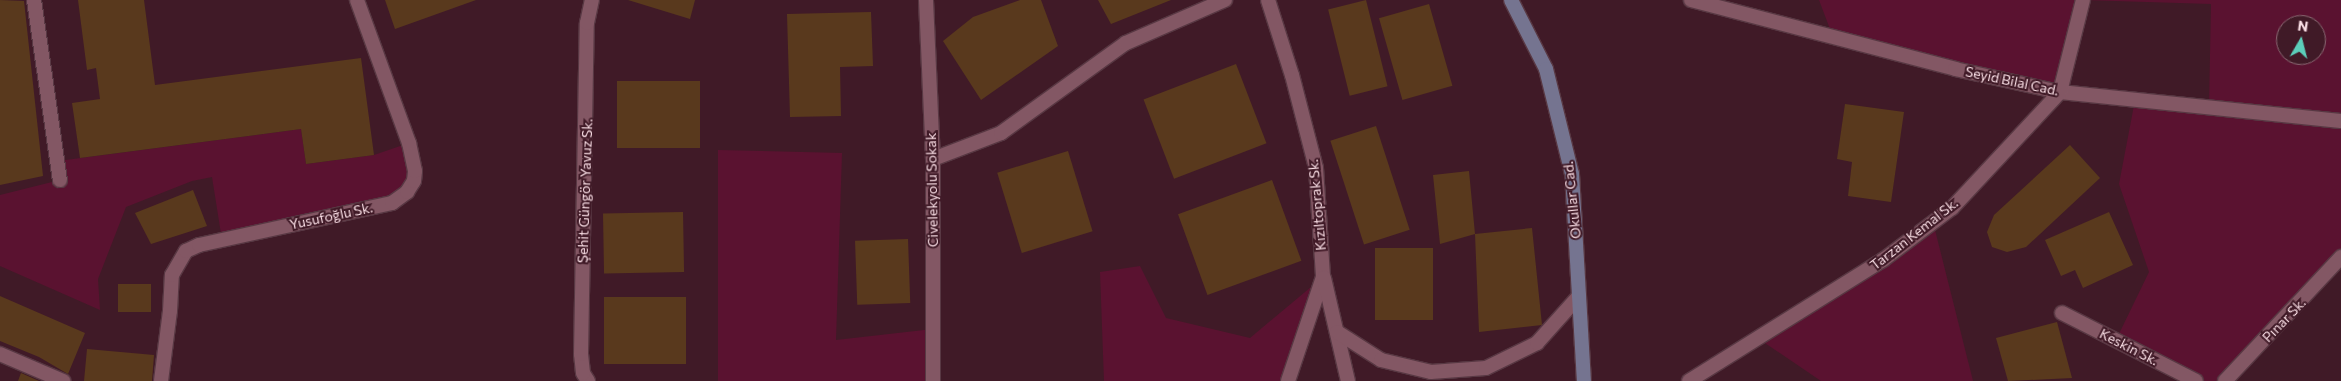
<!DOCTYPE html>
<meta charset="utf-8">
<style>
body{margin:0}
#map{position:relative;width:2341px;height:381px;overflow:hidden;background:#401a27;font-family:Commissioner,sans-serif}
div>[style]{position:absolute}
.green>*{inset:0;background:#5a1230}
.building>*{inset:0;background:#59391d;transform-origin:0 0}
.roads{filter:drop-shadow(1px 0 #583843) drop-shadow(-1px 0 #583843) drop-shadow(0 1px #583843) drop-shadow(0 -1px #583843)}
.minor>*{height:14px;margin:-7px;padding:0 7px;transform-origin:7px;border-radius:7px;background:#835764}
.tertiary>*{height:14px;margin:-7px;padding:0 7px;transform-origin:7px;border-radius:7px;background:#835764}
.secondary>*{height:14px;margin:-7px;padding:0 7px;transform-origin:7px;border-radius:7px;background:#757490}
span{translate:-50% -50%;white-space:nowrap;text-align:center;line-height:1.15;-webkit-text-stroke:4px #401a27;paint-order:stroke}
.street-label{font-size:14px;color:#fadfe6}
.north{position:absolute;left:2276px;top:15px;width:50px;height:50px;box-sizing:border-box;background:#401a27;border:1px solid #8a6973;border-radius:50%;rotate:8deg;font-size:14px;font-weight:700;line-height:20px;text-align:center;color:#fadfe6}
.north::after{content:'';display:block;margin:auto;width:18px;height:22px;background:#5cceba;clip-path:polygon(50% 0,100% 100%,50% 72%,0 100%)}
</style>
<div id="map">
<div class="green">
<i style="clip-path:polygon(evenodd,1819px 0,2341px 0,2341px 257px,2225px 381px,2196px 381px,2116px 340px,2149px 272px,2119px 184px,2135px 100px,2209px 107px,2211px 4px,2083px 0,2060px 92px,1833px 37px,1819px 0,2286px 25px,2316px 25px,2316px 55px,2286px 55px,2286px 25px)"></i>
<i style="clip-path:polygon(301px 129px,306px 164px,374px 155px,409px 143px,415px 171px,407px 192px,222px 240px,212px 177px,192px 181px,126px 207px,98px 279px,100px 310px,0 266px,0 195px,60px 180px,58px 161px)"></i>
<i style="clip-path:polygon(718px 150px,842px 153px,836px 340px,933px 329px,933px 381px,718px 381px)"></i>
<i style="clip-path:polygon(1933px 222px,1973px 381px,1821px 381px,1759px 339px)"></i>
<i style="clip-path:polygon(1140px 266px,1166px 318px,1250px 338px,1323px 277px,1288px 381px,1104px 381px,1100px 272px)"></i>
</div>
<div class="building">
<i style="clip-path:polygon(0 0,24px 1px,43px 176px,0 185px)"></i>
<i style="clip-path:polygon(78px 0,144px 0,155px 85px,361px 58px,374px 155px,306px 164px,301px 129px,80px 158px,72px 103px,100px 99px,96px 68px,87px 70px)"></i>
<i style="clip-path:polygon(385px 0,476px 0,395px 29px)"></i>
<i style="clip-path:polygon(628px 0,695px 0,690px 19px)"></i>
<i style="clip-path:polygon(1020px 0,1041px 0,1058px 46px,981px 100px,943px 41px,973px 17px)"></i>
<i style="clip-path:polygon(1098px 0,1171px 0,1111px 24px)"></i>
<i style="left:1366px;top:0;width:89px;height:39px;rotate:76deg"></i>
<i style="left:1429px;top:4px;width:85px;height:52px;rotate:74deg"></i>
<i style="clip-path:polygon(871px 12px,873px 66px,840px 67px,841px 116px,790px 117px,787px 14px)"></i>
<i style="left:1236px;top:64px;width:85px;height:99px;rotate:69deg"></i>
<i style="left:700px;top:81px;width:67px;height:83px;rotate:90deg"></i>
<i style="clip-path:polygon(1845px 104px,1904px 112px,1891px 202px,1848px 196px,1852px 162px,1837px 159px)"></i>
<i style="left:1376px;top:126px;width:109px;height:48px;rotate:72deg"></i>
<i style="clip-path:polygon(2070px 145px,2100px 178px,2026px 247px,2007px 252px,1992px 247px,1987px 232px,1994px 215px)"></i>
<i style="left:1068px;top:151px;width:84px;height:74px;rotate:73deg"></i>
<i style="clip-path:polygon(1469px 171px,1475px 234px,1532px 228px,1542px 325px,1479px 332px,1475px 234px,1440px 244px,1433px 175px)"></i>
<i style="left:1272px;top:180px;width:86px;height:100px;rotate:70deg"></i>
<i style="clip-path:polygon(193px 190px,207px 226px,151px 244px,135px 213px)"></i>
<i style="left:683px;top:212px;width:60px;height:80px;rotate:89deg"></i>
<i style="clip-path:polygon(2109px 212px,2133px 265px,2083px 288px,2075px 270px,2061px 276px,2045px 240px)"></i>
<i style="left:908px;top:239px;width:64px;height:53px;rotate:88deg"></i>
<i style="left:1375px;top:248px;width:58px;height:72px"></i>
<i style="left:118px;top:284px;width:33px;height:28px"></i>
<i style="clip-path:polygon(0 296px,85px 333px,68px 374px,39px 357px,0 341px)"></i>
<i style="left:604px;top:297px;width:82px;height:67px"></i>
<i style="clip-path:polygon(2057px 322px,2072px 378px,2008px 381px,1996px 338px)"></i>
<i style="clip-path:polygon(87px 349px,154px 355px,152px 381px,84px 381px)"></i>
<i style="clip-path:polygon(21px 373px,39px 381px,18px 381px)"></i>
</div>
<div class="roads">
<div class="minor">
<i style="left:34px;top:0;width:182px;rotate:81.8deg"></i>
<i style="left:926px;top:0;width:159px;rotate:87.5deg"></i>
<i style="left:933px;top:159px;width:222px;rotate:90deg"></i>
<i style="left:1268px;top:0;width:79px;rotate:72.3deg"></i>
<i style="left:1292px;top:75px;width:96px;rotate:75.5deg"></i>
<i style="left:1316px;top:168px;width:109px;rotate:86.3deg"></i>
<i style="left:1323px;top:277px;width:110px;rotate:108.6deg"></i>
<i style="left:1691px;top:0;width:273px;rotate:14.6deg"></i>
<i style="left:1955px;top:69px;width:107px;rotate:12.4deg"></i>
<i style="left:2060px;top:92px;width:282px;rotate:5.9deg"></i>
<i style="left:933px;top:159px;width:73px;rotate:-20.9deg"></i>
<i style="left:1001px;top:133px;width:154px;rotate:-35.8deg"></i>
<i style="left:1126px;top:43px;width:108px;rotate:-23.5deg"></i>
<i style="left:1324px;top:278px;width:106px;rotate:76.9deg"></i>
<i style="left:2062px;top:313px;width:150px;rotate:26.9deg"></i>
<i style="left:1337px;top:332px;width:52px;rotate:32.5deg"></i>
<i style="left:1381px;top:360px;width:51px;rotate:13.5deg"></i>
<i style="left:1431px;top:372px;width:55px;rotate:-4.2deg"></i>
<i style="left:1486px;top:368px;width:57px;rotate:-26.1deg"></i>
<i style="left:1537px;top:343px;width:63px;rotate:-48.2deg"></i>
<i style="left:0;top:354px;width:69px;rotate:23.2deg"></i>
<i style="left:161px;top:381px;width:71px;rotate:-82.7deg"></i>
<i style="left:170px;top:311px;width:36px;rotate:-87deg"></i>
<i style="left:172px;top:275px;width:28px;rotate:-60deg"></i>
<i style="left:186px;top:251px;width:14px;rotate:-25deg"></i>
<i style="left:199px;top:245px;width:198px;rotate:-12.3deg"></i>
<i style="left:392px;top:203px;width:19px;rotate:-36deg"></i>
<i style="left:407px;top:192px;width:13px;rotate:-58deg"></i>
<i style="left:414px;top:181px;width:10px;rotate:-84deg"></i>
<i style="left:415px;top:171px;width:29px;rotate:-102deg"></i>
<i style="left:409px;top:143px;width:152px;rotate:-110deg"></i>
<i style="left:588px;top:381px;width:9px;rotate:-122deg"></i>
<i style="left:583px;top:373px;width:19px;rotate:-96deg"></i>
<i style="left:581px;top:354px;width:331px;rotate:-89deg"></i>
<i style="left:587px;top:23px;width:24px;rotate:-78deg"></i>
<i style="left:2225px;top:381px;width:170px;rotate:-46.9deg"></i>
</div>
<div class="tertiary">
<i style="left:1689px;top:381px;width:229px;rotate:-32deg"></i>
<i style="left:1883px;top:260px;width:86px;rotate:-37deg"></i>
<i style="left:1952px;top:208px;width:158px;rotate:-47deg"></i>
<i style="left:2060px;top:92px;width:95px;rotate:-76deg"></i>
</div>
<div class="secondary">
<i style="left:1511px;top:0;width:77px;rotate:63.1deg"></i>
<i style="left:1546px;top:69px;width:108px;rotate:76.1deg"></i>
<i style="left:1572px;top:174px;width:207px;rotate:86.7deg"></i>
</div>
</div>
<div class="street-label">
<span style="left:2012px;top:81px;rotate:12deg">Seyid Bilal Cad.</span>
<span style="left:932px;top:190px;rotate:-91deg">Civelekyolu Sokak</span>
<span style="left:585px;top:191px;rotate:-88deg">Şehit Güngör Yavuz Sk.</span>
<span style="left:1572px;top:200px;rotate:-96deg">Okullar Cad.</span>
<span style="left:1317px;top:205px;rotate:-95deg">Kızıltoprak Sk.</span>
<span style="left:331px;top:216px;rotate:-12deg">Yusufoğlu Sk.</span>
<span style="left:1914px;top:234px;rotate:-38deg">Tarzan Kemal Sk.</span>
<span style="left:2284px;top:320px;rotate:-46deg">Pınar Sk.</span>
<span style="left:2129px;top:347px;rotate:27deg">Keskin Sk.</span>
</div>
<div class="north">N</div>
</div>
